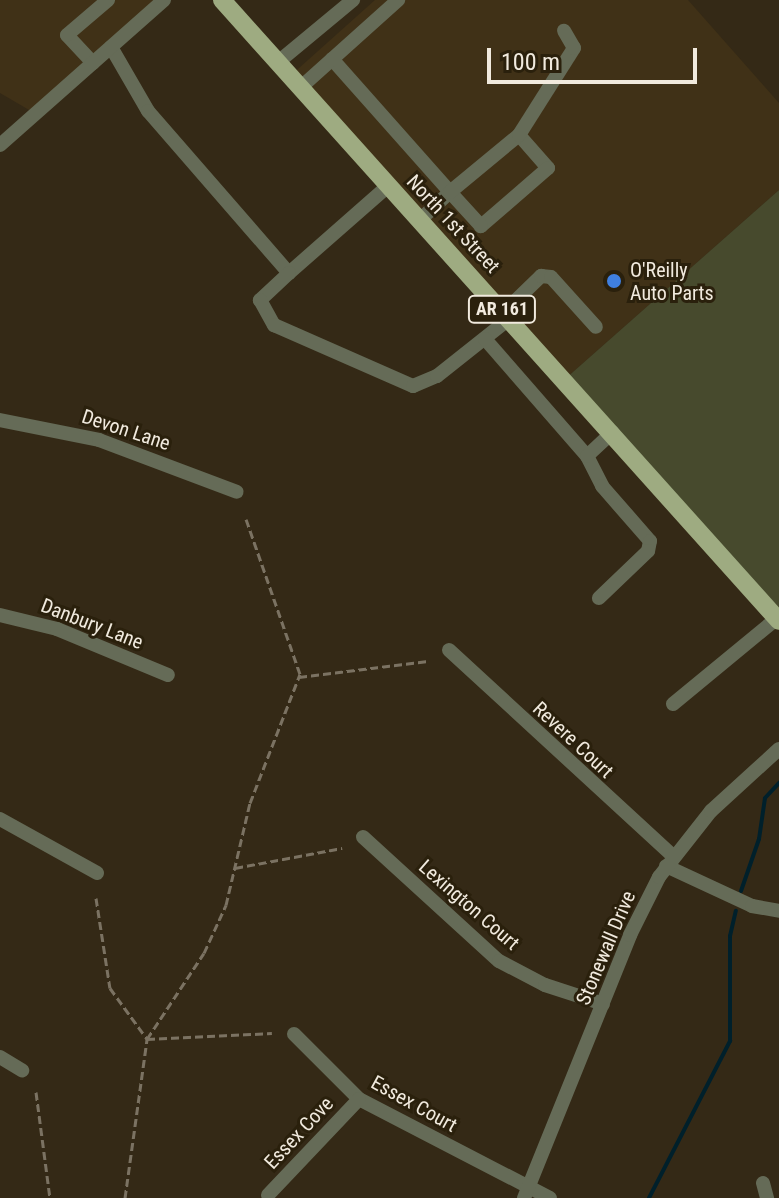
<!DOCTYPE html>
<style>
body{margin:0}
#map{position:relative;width:779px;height:1198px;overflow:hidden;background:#342916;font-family:"Roboto Condensed",sans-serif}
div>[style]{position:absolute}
.built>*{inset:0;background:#403117}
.green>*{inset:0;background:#474a2d}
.stream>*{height:4px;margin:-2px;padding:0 2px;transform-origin:2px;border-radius:2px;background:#00202b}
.path>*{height:3px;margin-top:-1.5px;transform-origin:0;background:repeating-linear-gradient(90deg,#7b7262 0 8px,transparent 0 12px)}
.minor>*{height:14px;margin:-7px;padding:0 7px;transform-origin:7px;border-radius:7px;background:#656b57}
.major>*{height:18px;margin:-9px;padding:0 9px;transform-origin:9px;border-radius:9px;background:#9eab81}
.dots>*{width:22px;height:22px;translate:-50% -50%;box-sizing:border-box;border:4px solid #2a200c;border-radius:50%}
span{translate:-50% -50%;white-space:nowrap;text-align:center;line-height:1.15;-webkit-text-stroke:6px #2a200c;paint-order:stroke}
.shield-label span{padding:2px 6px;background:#2a200c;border:2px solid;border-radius:6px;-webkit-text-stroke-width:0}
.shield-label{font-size:18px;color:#f1eade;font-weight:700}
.street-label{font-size:20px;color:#f1eade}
.poi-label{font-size:20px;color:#f1eade}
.left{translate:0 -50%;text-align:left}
.scale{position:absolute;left:487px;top:48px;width:210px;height:36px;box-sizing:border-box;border:4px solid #f1eade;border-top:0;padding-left:10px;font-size:24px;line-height:28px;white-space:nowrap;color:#f1eade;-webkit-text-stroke:6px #2a200c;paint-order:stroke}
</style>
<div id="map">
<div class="built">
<i style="clip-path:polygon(0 0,164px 0,36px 114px,0 93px)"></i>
<i style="clip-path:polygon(375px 0,688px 0,779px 103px,779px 190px,565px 379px,289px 77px)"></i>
</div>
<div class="green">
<i style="clip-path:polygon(779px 190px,779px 621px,565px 379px)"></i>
</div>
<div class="stream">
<i style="left:741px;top:891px;width:55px;rotate:-70.9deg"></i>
<i style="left:759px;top:839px;width:41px;rotate:-81.7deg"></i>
<i style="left:765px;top:798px;width:21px;rotate:-47deg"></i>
<i style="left:649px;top:1198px;width:177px;rotate:-62.7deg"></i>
<i style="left:730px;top:1041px;width:105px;rotate:-90deg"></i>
<i style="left:730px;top:936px;width:26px;rotate:-77deg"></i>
</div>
<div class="path">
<i style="left:299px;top:677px;width:130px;rotate:-7.1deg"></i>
<i style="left:235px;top:868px;width:109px;rotate:-10.6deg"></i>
<i style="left:96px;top:898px;width:91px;rotate:81.2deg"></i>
<i style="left:110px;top:988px;width:63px;rotate:54deg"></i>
<i style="left:147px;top:1039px;width:125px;rotate:-2.7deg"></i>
<i style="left:36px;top:1092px;width:107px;rotate:82.5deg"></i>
<i style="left:125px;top:1198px;width:161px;rotate:-82.1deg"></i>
<i style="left:147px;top:1039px;width:103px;rotate:-56.5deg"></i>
<i style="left:204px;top:953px;width:53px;rotate:-65.4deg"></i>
<i style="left:226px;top:905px;width:105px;rotate:-76.8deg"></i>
<i style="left:250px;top:803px;width:138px;rotate:-68.8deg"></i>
<i style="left:300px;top:674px;width:164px;rotate:-109.2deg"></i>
</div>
<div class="minor">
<i style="left:111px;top:47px;width:74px;rotate:60deg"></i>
<i style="left:148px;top:111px;width:215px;rotate:49deg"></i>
<i style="left:289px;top:273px;width:132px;rotate:-41.3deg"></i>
<i style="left:332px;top:59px;width:178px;rotate:48.4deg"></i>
<i style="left:450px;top:192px;width:41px;rotate:137deg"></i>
<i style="left:93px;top:63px;width:38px;rotate:-133deg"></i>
<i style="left:67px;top:35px;width:54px;rotate:-40.5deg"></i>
<i style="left:277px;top:63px;width:99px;rotate:-39.7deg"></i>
<i style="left:300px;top:88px;width:132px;rotate:-41.9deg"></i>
<i style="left:519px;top:135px;width:44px;rotate:48.7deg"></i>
<i style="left:548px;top:168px;width:89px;rotate:139.1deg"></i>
<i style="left:481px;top:226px;width:46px;rotate:-132.4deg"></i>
<i style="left:450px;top:192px;width:89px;rotate:-39.6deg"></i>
<i style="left:519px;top:135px;width:103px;rotate:-57.7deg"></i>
<i style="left:574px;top:48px;width:20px;rotate:-120deg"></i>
<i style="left:0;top:145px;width:219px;rotate:-41.5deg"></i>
<i style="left:289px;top:273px;width:40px;rotate:137deg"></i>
<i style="left:260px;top:300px;width:29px;rotate:61deg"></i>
<i style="left:274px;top:325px;width:152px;rotate:23.7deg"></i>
<i style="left:413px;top:386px;width:26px;rotate:-23deg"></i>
<i style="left:437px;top:376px;width:93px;rotate:-38.5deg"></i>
<i style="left:504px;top:312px;width:52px;rotate:-44.2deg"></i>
<i style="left:541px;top:276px;width:10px;rotate:6deg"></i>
<i style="left:551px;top:277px;width:67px;rotate:48deg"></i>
<i style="left:485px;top:339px;width:155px;rotate:48.9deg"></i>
<i style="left:587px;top:456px;width:34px;rotate:63deg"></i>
<i style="left:602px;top:486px;width:73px;rotate:48.9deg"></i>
<i style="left:650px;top:541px;width:10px;rotate:101deg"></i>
<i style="left:648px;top:551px;width:68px;rotate:136.2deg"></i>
<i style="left:0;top:420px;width:101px;rotate:11.4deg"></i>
<i style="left:99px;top:440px;width:147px;rotate:20.6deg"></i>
<i style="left:587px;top:456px;width:35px;rotate:-43deg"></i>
<i style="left:0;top:615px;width:59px;rotate:13.8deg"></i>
<i style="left:57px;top:629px;width:120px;rotate:22.5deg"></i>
<i style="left:449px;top:650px;width:303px;rotate:42.6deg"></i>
<i style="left:673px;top:704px;width:134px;rotate:-39.5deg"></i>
<i style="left:0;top:819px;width:111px;rotate:29.1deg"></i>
<i style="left:363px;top:837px;width:184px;rotate:42.4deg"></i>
<i style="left:499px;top:961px;width:52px;rotate:27.6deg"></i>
<i style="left:545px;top:985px;width:61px;rotate:18.1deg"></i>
<i style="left:666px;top:866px;width:95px;rotate:24.9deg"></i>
<i style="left:752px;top:906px;width:27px;rotate:10deg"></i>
<i style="left:294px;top:1034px;width:92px;rotate:45deg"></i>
<i style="left:359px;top:1099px;width:215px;rotate:27.4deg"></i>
<i style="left:0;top:1057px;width:26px;rotate:31deg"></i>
<i style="left:763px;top:1183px;width:16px;rotate:75deg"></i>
<i style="left:268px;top:1195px;width:132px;rotate:-46.5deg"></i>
<i style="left:524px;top:1198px;width:284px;rotate:-68deg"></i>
<i style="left:630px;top:935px;width:65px;rotate:-63.4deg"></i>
<i style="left:659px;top:877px;width:84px;rotate:-51.8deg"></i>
<i style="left:711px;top:811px;width:92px;rotate:-42.4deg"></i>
</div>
<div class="major">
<i style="left:222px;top:0;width:834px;rotate:48.11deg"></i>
</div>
<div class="dots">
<i style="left:614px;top:281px;background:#3f7fe0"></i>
</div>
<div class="shield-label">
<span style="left:502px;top:309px">AR 161</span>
</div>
<div class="street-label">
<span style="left:453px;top:224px;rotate:47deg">North 1st Street</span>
<span style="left:126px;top:430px;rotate:18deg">Devon Lane</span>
<span style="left:92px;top:624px;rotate:21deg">Danbury Lane</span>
<span style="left:573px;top:740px;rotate:43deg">Revere Court</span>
<span style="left:469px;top:905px;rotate:41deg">Lexington Court</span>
<span style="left:606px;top:948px;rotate:-67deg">Stonewall Drive</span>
<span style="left:414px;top:1104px;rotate:29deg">Essex Court</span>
<span style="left:299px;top:1133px;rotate:-47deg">Essex Cove</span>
</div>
<div class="poi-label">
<span class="left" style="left:630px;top:282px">O'Reilly<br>Auto Parts</span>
</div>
<div class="scale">100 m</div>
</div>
